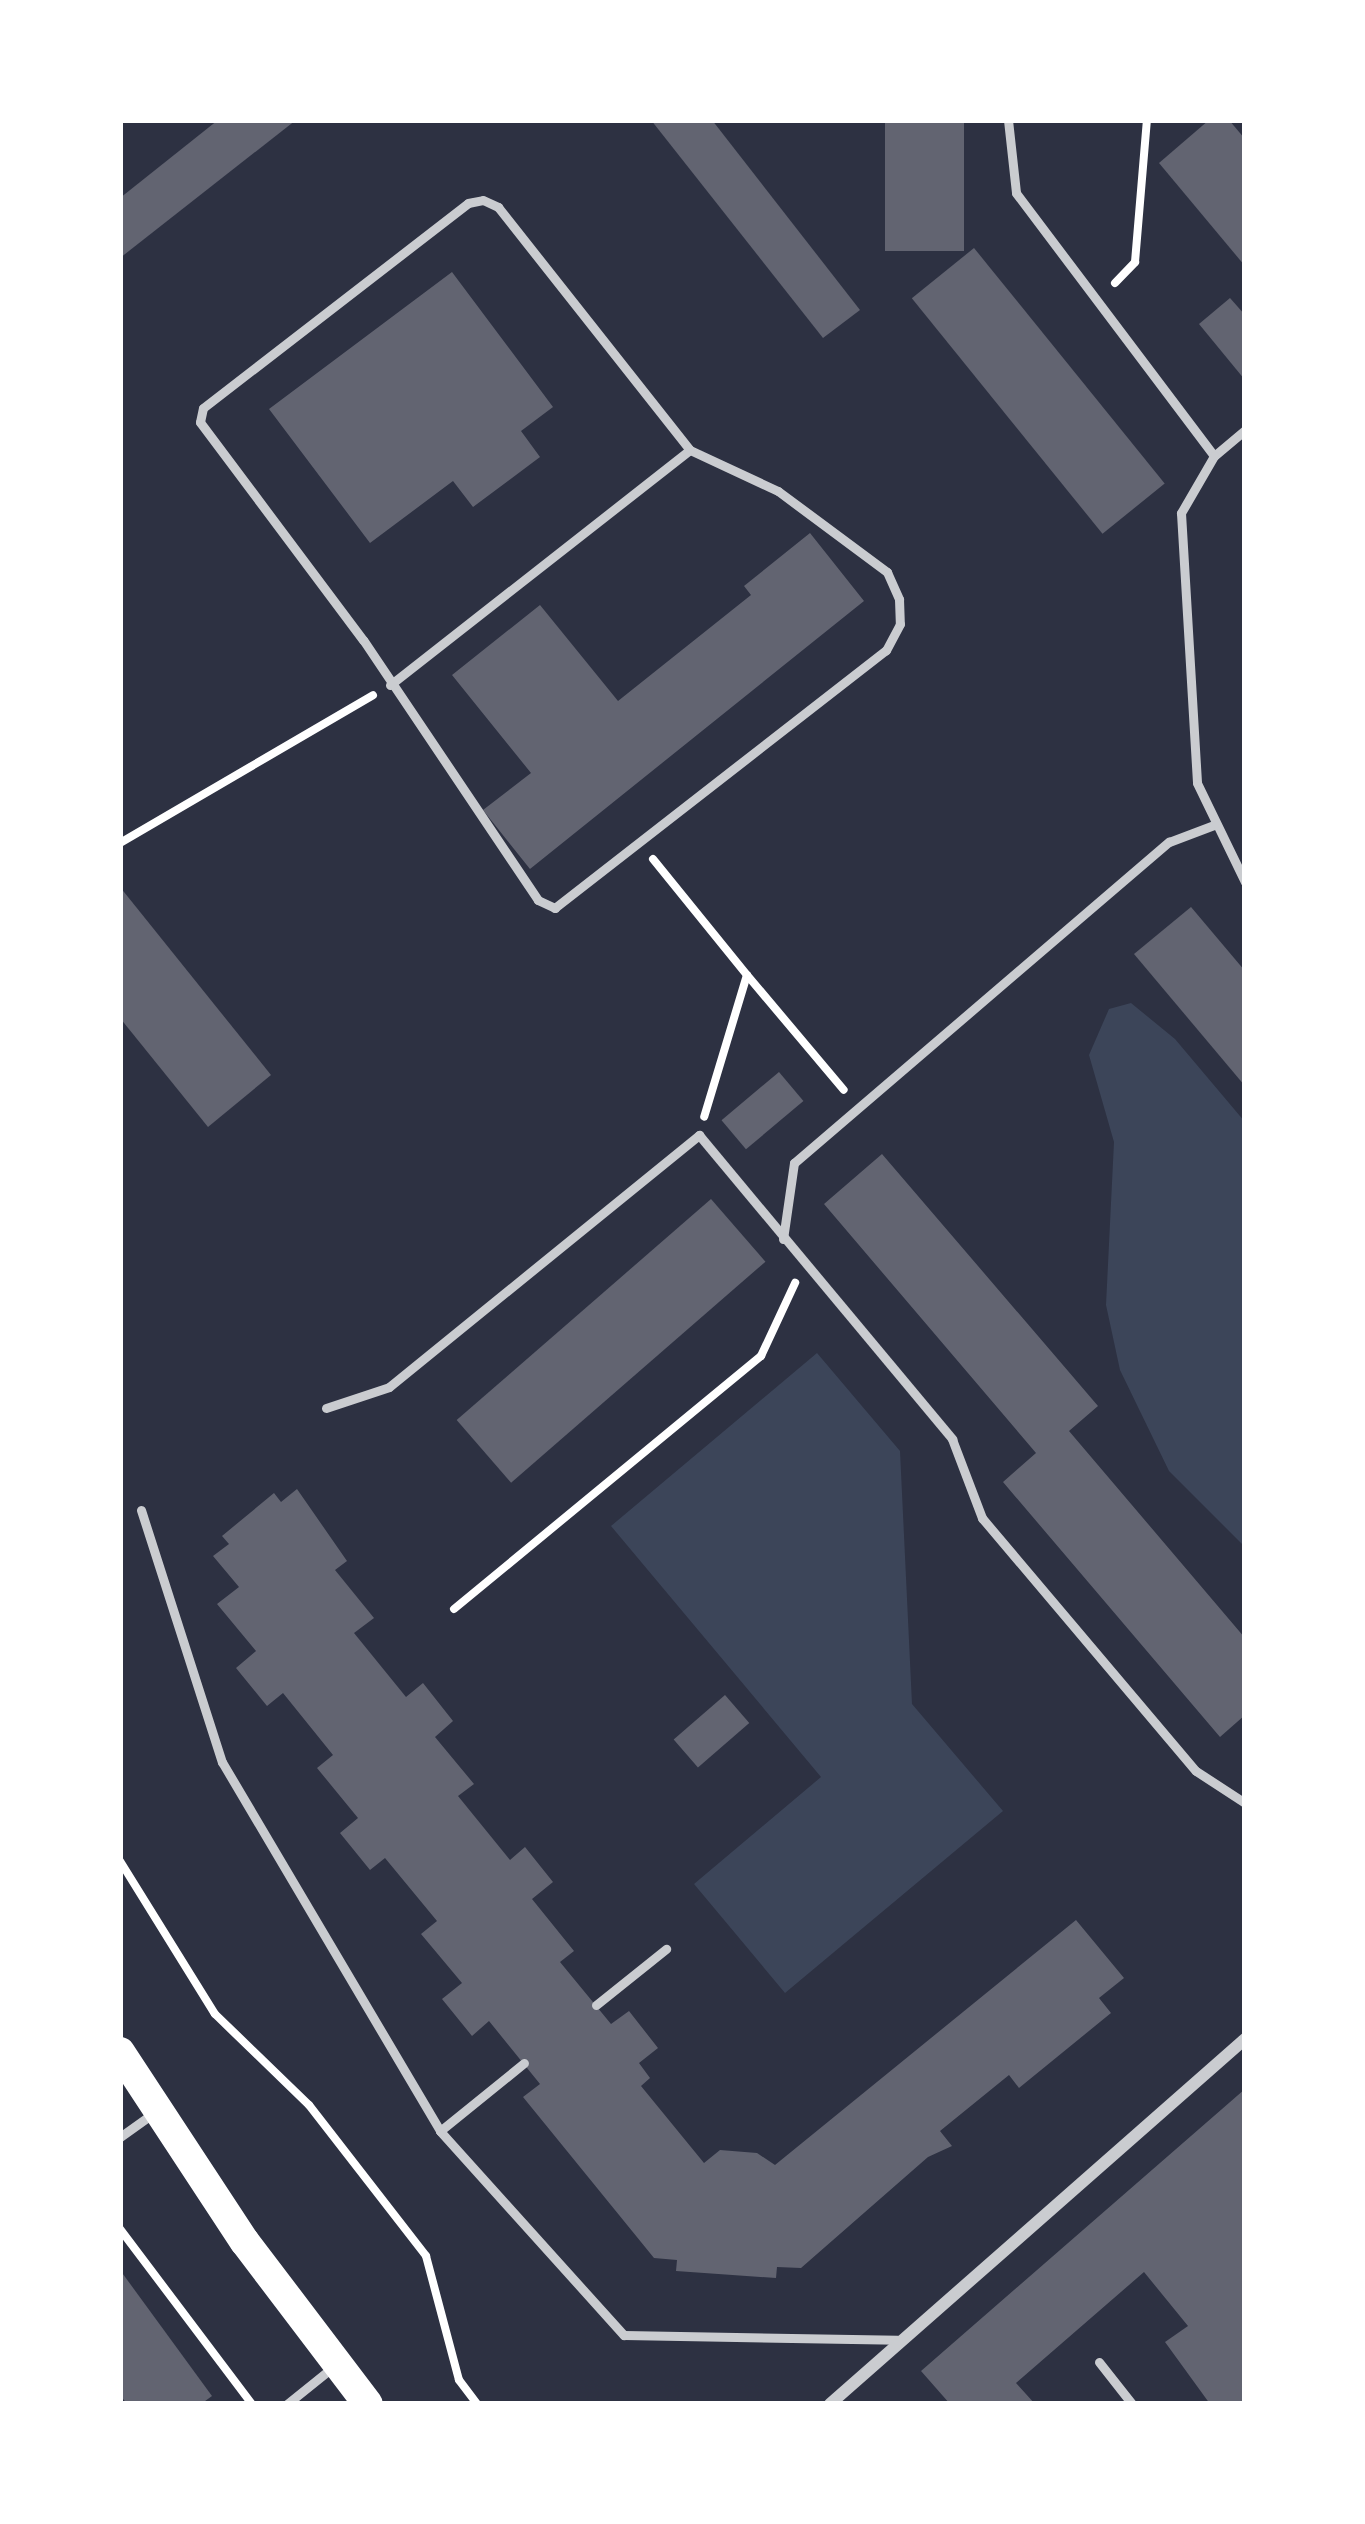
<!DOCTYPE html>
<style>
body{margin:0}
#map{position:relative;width:1365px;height:2524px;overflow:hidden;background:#2d3142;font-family:"PT Sans",sans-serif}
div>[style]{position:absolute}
.green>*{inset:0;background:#3c4559}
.building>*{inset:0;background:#626471;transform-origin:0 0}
.path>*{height:8px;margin:-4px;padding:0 4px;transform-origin:4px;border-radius:4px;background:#fff}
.service>*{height:9px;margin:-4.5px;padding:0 4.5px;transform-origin:4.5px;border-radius:4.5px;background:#caccd0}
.minor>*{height:12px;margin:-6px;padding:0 6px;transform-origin:6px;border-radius:6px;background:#caccd0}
.primary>*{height:30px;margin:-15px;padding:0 15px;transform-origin:15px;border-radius:15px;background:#fff}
span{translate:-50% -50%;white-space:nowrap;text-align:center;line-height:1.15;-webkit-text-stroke:12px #fff;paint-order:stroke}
.frame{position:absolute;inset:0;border:123px solid #fff;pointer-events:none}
</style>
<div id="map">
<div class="green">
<i style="clip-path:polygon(1131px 1003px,1175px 1039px,1245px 1122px,1245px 1547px,1169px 1471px,1120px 1370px,1106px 1305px,1114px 1142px,1089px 1055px,1109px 1009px)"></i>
<i style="clip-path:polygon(817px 1353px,900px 1451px,912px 1704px,1003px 1811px,785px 1993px,694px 1884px,821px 1777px,611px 1526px)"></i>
</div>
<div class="building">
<i style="clip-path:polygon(218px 120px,296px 120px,120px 258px,120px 198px)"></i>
<i style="clip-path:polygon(651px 120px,712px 120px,860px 310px,823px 338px)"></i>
<i style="left:885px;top:120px;width:79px;height:131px"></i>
<i style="clip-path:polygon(1209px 120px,1229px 120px,1245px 139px,1245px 266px,1159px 163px)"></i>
<i style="left:974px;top:248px;width:303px;height:80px;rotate:51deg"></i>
<i style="clip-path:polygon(452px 272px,553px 407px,521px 431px,540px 457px,473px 507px,453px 481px,370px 543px,269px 409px)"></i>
<i style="clip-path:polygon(1230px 298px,1245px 315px,1245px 380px,1199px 324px)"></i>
<i style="clip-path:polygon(810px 533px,864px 601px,530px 869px,483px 810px,531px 773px,452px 675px,540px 605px,618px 701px,751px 595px,744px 586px)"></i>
<i style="clip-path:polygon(120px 887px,271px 1075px,208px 1127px,120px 1018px)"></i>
<i style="clip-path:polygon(1191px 907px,1245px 971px,1245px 1086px,1134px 954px)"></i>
<i style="left:779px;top:1072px;width:38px;height:75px;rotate:50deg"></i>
<i style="clip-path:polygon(882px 1154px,1098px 1406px,1069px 1431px,1245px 1638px,1245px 1715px,1220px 1737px,1003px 1482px,1036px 1453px,824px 1204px)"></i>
<i style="left:711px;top:1199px;width:83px;height:337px;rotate:49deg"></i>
<i style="clip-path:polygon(297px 1489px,347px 1561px,335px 1570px,374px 1618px,354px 1633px,406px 1697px,423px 1683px,453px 1721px,435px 1737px,474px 1784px,458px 1796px,510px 1860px,525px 1847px,553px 1882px,532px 1899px,574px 1951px,560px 1962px,611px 2024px,629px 2011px,658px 2048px,639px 2063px,650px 2078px,641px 2086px,704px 2163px,720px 2150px,757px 2153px,775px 2165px,1076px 1920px,1124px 1978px,1099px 1998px,1111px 2013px,1019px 2088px,1009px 2075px,940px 2131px,952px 2146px,928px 2157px,801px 2268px,777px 2267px,776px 2278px,676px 2271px,677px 2260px,654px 2258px,523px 2097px,540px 2084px,489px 2021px,472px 2036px,442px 1999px,462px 1983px,421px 1934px,437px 1921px,385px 1858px,370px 1870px,340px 1833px,358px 1818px,317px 1768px,333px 1755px,283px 1693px,267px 1706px,236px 1668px,256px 1651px,217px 1604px,239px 1587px,213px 1556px,229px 1544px,222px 1536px,274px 1493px,281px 1502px)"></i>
<i style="left:725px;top:1695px;width:37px;height:68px;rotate:49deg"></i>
<i style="clip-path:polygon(1245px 2089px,1245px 2404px,1210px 2404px,1165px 2342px,1188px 2326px,1144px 2272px,1016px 2383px,1035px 2404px,950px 2404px,921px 2371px)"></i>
<i style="clip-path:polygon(120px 2270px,212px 2396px,201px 2404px,127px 2404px,120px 2395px)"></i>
</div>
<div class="path">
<i style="left:1115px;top:283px;width:29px;rotate:-46deg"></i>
<i style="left:1135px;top:262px;width:143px;rotate:-85.2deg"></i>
<i style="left:120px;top:843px;width:293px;rotate:-30.3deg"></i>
<i style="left:653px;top:859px;width:149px;rotate:51deg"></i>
<i style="left:747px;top:975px;width:148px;rotate:106.8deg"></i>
<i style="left:747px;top:975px;width:150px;rotate:49.9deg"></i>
<i style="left:454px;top:1609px;width:398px;rotate:-39.5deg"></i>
<i style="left:761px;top:1356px;width:81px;rotate:-65deg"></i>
<i style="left:120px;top:1861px;width:180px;rotate:58.2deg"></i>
<i style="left:215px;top:2014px;width:131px;rotate:44.1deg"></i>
<i style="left:309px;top:2105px;width:191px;rotate:52.2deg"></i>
<i style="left:426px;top:2256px;width:128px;rotate:75.1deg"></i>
<i style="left:459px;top:2380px;width:30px;rotate:53deg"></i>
<i style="left:120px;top:2229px;width:219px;rotate:53deg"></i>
</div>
<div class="service">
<i style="left:1008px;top:120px;width:73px;rotate:83.7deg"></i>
<i style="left:1016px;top:193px;width:329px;rotate:53deg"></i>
<i style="left:483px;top:200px;width:17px;rotate:25deg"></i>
<i style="left:498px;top:207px;width:310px;rotate:51.7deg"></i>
<i style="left:690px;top:450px;width:97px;rotate:25deg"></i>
<i style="left:778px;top:491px;width:136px;rotate:36.6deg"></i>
<i style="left:887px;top:572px;width:30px;rotate:66deg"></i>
<i style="left:899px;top:599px;width:25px;rotate:88deg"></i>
<i style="left:900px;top:624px;width:30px;rotate:118deg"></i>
<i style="left:886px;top:650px;width:420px;rotate:142.1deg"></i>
<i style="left:555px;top:908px;width:19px;rotate:-155deg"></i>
<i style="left:538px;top:900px;width:313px;rotate:-123.9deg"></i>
<i style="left:363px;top:640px;width:272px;rotate:-126.8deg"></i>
<i style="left:200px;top:422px;width:14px;rotate:-78deg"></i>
<i style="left:203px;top:408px;width:335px;rotate:-37.7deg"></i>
<i style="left:468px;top:203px;width:15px;rotate:-11deg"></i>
<i style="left:1245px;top:430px;width:40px;rotate:140deg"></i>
<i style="left:1214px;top:456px;width:66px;rotate:120.1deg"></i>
<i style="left:1181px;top:513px;width:270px;rotate:86.6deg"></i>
<i style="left:1197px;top:783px;width:110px;rotate:64.1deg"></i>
<i style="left:390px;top:685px;width:381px;rotate:-38.1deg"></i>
<i style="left:783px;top:1239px;width:77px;rotate:-81.8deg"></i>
<i style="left:794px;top:1163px;width:494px;rotate:-40.6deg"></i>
<i style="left:1169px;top:842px;width:48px;rotate:-20.7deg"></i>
<i style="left:326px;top:1408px;width:66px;rotate:-18.4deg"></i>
<i style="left:389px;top:1387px;width:400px;rotate:-39.1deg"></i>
<i style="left:699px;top:1135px;width:396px;rotate:50.2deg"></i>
<i style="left:952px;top:1439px;width:85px;rotate:69.2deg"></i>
<i style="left:982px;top:1518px;width:331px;rotate:49.8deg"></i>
<i style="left:1196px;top:1771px;width:59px;rotate:33.1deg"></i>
<i style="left:141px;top:1510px;width:265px;rotate:72.2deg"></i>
<i style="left:222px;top:1762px;width:429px;rotate:59.4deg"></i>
<i style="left:440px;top:2131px;width:275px;rotate:48deg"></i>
<i style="left:624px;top:2335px;width:273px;rotate:1deg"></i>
<i style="left:596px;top:2005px;width:90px;rotate:-38.7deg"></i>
<i style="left:440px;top:2131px;width:108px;rotate:-39deg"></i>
<i style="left:120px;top:2137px;width:43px;rotate:-35.5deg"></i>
<i style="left:1099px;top:2362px;width:53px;rotate:51.8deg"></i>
<i style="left:287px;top:2404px;width:59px;rotate:-38.8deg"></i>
</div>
<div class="minor">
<i style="left:830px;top:2404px;width:553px;rotate:-41.33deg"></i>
</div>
<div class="primary">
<i style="left:120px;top:2052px;width:227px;rotate:56.7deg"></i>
<i style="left:245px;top:2242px;width:203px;rotate:52.8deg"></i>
</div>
<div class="frame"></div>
</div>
